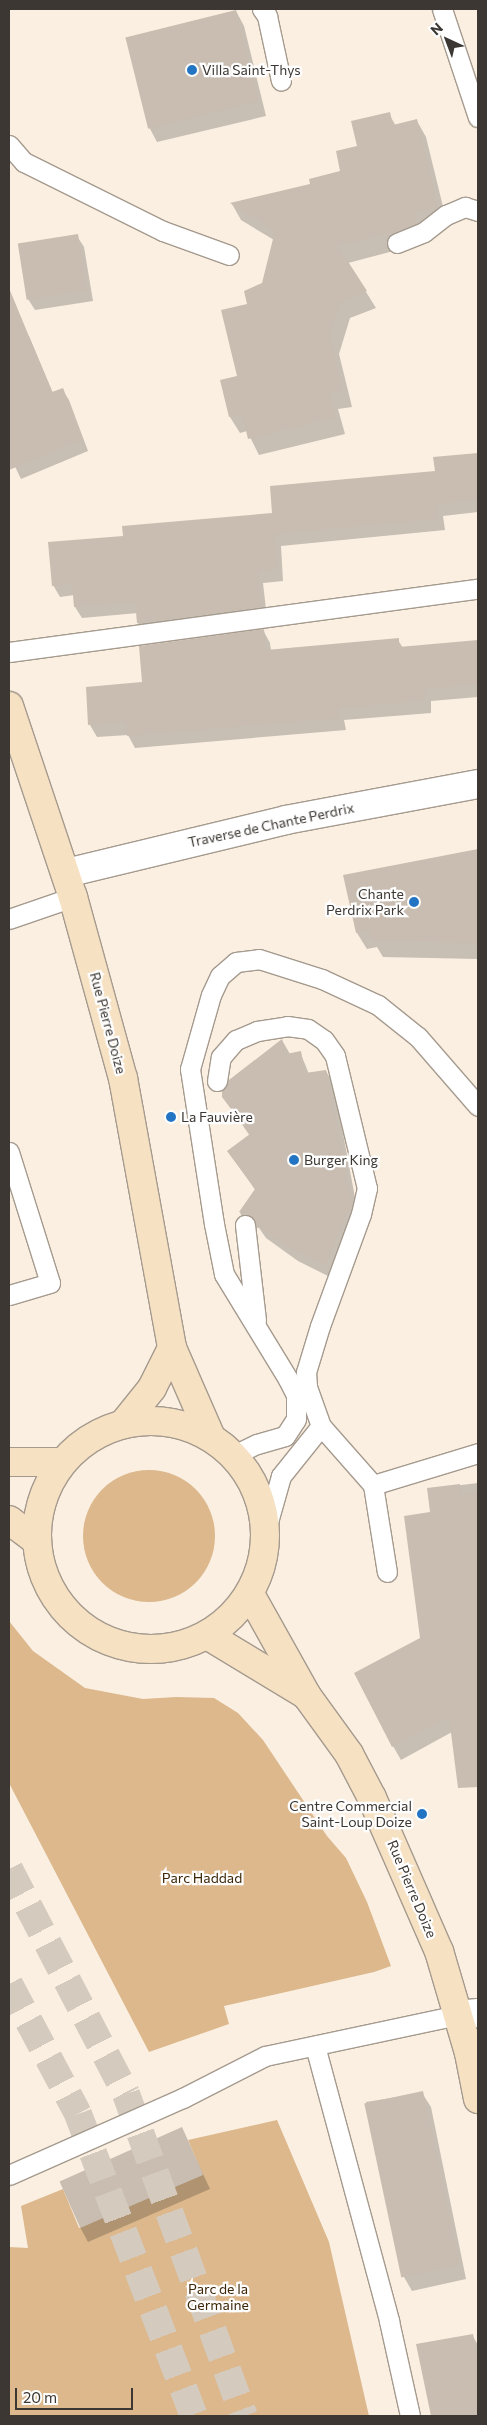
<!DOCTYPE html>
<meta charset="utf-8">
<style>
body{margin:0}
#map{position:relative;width:487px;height:2425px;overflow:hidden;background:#faefe1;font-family:Commissioner,sans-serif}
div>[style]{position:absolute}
.green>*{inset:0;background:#dcb88c}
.round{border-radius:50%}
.shadow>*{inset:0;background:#0003}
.building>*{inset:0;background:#c8bdb0;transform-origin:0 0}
.highway-tunnel>*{height:28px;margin-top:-14px;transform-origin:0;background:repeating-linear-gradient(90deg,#d4cabe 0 28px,transparent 0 42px)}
.roads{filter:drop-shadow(1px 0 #a59a8e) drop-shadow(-1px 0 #a59a8e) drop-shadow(0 1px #a59a8e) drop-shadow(0 -1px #a59a8e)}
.lane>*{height:19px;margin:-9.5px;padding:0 9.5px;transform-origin:9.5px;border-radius:9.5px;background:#fff}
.street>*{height:28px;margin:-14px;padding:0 14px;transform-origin:14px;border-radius:14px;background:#fff}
.secondary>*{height:28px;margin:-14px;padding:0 14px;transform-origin:14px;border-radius:14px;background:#f6e1c3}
.secondary>.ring{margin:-14px;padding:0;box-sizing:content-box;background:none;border:28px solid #f6e1c3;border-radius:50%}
.dots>*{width:14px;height:14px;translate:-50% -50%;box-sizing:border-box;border:2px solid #fefefe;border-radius:50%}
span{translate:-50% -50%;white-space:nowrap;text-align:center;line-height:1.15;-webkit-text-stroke:4.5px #fefefe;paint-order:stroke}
.poi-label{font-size:14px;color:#3c3732}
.left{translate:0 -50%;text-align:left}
.right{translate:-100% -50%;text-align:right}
.street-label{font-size:14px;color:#3c3732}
.park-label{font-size:14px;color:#3d2708}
.frame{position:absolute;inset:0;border:10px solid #3c3732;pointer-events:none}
.north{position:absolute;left:422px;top:15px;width:50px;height:50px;-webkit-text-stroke:4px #fefefe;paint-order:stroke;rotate:317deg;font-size:14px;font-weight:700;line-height:20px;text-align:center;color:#3c3732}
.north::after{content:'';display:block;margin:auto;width:18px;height:22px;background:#3c3732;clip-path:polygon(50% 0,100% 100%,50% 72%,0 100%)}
.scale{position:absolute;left:15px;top:2388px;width:118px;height:22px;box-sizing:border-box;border:2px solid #3c3732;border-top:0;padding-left:6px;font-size:15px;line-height:18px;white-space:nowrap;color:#3c3732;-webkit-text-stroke:4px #fefefe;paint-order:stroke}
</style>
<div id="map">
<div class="green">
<i class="round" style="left:83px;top:1470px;width:132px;height:132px"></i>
<i style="clip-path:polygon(9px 1621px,33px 1651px,85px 1688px,143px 1699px,176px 1697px,214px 1698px,238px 1713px,263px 1740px,327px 1836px,346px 1858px,367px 1902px,391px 1966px,374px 1972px,224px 2006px,229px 2024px,149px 2052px,9px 1783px)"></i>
<i style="clip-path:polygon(277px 2120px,329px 2242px,369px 2416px,9px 2416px,9px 2247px,28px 2248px,21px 2206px,63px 2189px,79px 2228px,203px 2175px,188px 2140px)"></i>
</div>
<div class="shadow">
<i style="clip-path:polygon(236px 11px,244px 26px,266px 116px,157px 142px,149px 127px,127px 39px)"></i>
<i style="clip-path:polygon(389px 114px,396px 126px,417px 121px,426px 137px,447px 223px,405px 248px,348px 263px,376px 308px,350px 318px,339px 354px,352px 407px,338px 409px,345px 434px,259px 455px,247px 431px,240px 433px,230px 417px,221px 381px,238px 376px,249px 305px,263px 284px,274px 240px,241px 220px,232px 204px,311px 185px,342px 171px,359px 147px)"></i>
<i style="clip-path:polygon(77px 236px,84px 247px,93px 301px,35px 310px,28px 299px)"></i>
<i style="clip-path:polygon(29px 336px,53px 393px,62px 389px,69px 400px,88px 451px,21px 479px,9px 454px,9px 344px)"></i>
<i style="clip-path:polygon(478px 454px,478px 512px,443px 516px,445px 530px,281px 546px,283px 581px,263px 583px,267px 618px,145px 635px,138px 623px,138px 613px,82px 618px,75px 607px,74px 595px,60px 597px,53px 585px,124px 537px,273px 514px,436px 472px,435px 458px)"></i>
<i style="clip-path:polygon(263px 630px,270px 643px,271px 651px,398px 640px,403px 648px,478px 641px,478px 697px,431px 701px,431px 713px,344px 720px,346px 730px,135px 748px,128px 735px,97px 737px,90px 725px,87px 688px,143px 683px)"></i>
<i style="clip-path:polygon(478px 851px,478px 959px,383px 957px,377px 947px,367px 949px,357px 933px,344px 876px)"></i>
<i style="clip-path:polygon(282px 1040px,290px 1054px,300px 1052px,309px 1074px,326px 1071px,334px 1085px,359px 1219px,332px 1278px,298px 1261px,266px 1238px,259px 1228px,248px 1226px,240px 1213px,256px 1191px,229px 1152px,250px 1136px,223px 1097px)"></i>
<i style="clip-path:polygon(478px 1483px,478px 1750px,461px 1752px,452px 1732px,401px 1760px,393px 1746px,421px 1639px,432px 1513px,429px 1489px)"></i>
<i style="clip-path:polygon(422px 2093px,431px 2107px,466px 2279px,412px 2291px,404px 2277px,366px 2102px)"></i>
<i style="clip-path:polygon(182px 2129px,210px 2189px,88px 2242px,80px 2227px)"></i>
<i style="clip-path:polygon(472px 2335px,478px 2345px,478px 2416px,433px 2416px,418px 2345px)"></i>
</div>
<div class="building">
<i style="left:236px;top:10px;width:94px;height:114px;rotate:76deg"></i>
<i style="clip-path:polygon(390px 112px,393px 125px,417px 119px,438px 207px,414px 213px,416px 223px,395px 232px,338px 246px,367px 291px,341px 302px,330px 337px,343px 390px,330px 393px,336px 417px,248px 439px,242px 414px,229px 417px,220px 380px,237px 376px,221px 310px,247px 304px,244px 291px,262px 283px,275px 231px,230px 203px,310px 184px,309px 179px,340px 171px,336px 151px,357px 146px,351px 121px)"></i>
<i style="left:78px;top:234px;width:57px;height:61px;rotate:81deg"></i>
<i style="clip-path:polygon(9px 288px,52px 392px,63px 388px,83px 440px,9px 470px)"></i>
<i style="clip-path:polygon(478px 453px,478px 500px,437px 504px,439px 519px,275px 534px,277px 569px,258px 571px,261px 607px,137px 623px,135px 602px,74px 607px,72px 584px,52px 586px,48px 542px,123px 536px,122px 526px,272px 513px,270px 486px,435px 471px,433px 457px)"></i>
<i style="clip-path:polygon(264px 629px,266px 650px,399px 638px,399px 647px,478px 640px,478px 684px,425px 689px,425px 701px,338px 708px,340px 718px,127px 736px,126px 722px,88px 725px,86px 687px,142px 682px,139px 646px)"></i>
<i style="clip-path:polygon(478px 849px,478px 943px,372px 941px,369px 930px,356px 933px,343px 875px)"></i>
<i style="clip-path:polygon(282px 1039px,286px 1054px,301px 1051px,305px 1073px,326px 1070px,352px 1204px,325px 1265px,289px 1248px,256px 1225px,250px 1215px,239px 1212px,255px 1189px,227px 1151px,250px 1134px,222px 1097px,222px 1091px,229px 1080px)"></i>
<i style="clip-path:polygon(460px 1484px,461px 1495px,478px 1492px,478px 1787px,458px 1788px,449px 1717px,392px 1747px,354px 1673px,420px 1638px,404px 1516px,430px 1512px,427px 1488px)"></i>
<i style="left:423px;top:2091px;width:178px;height:60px;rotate:78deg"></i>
<i style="left:182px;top:2127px;width:51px;height:134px;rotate:66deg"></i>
<i style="clip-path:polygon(473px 2334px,478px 2357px,478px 2416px,431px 2416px,416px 2344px)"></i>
</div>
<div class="highway-tunnel">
<i style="left:9px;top:1869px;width:254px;rotate:62.5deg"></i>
<i style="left:126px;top:2094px;width:343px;rotate:69.9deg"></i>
<i style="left:9px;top:1984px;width:147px;rotate:62deg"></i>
<i style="left:78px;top:2114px;width:324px;rotate:69deg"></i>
</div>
<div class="roads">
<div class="lane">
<i style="left:262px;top:9px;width:9px;rotate:54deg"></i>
<i style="left:267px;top:16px;width:66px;rotate:77.8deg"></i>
<i style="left:442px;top:9px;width:114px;rotate:71.6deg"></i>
<i style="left:9px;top:145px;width:23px;rotate:49deg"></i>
<i style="left:24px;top:162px;width:155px;rotate:26.4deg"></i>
<i style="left:163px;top:231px;width:70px;rotate:20deg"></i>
<i style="left:397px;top:243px;width:29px;rotate:-22deg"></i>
<i style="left:424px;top:232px;width:28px;rotate:-38deg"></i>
<i style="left:446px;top:215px;width:21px;rotate:-23deg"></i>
<i style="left:465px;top:207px;width:14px;rotate:17deg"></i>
<i style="left:9px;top:652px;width:473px;rotate:-7.7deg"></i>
<i style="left:9px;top:919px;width:68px;rotate:-19deg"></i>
<i style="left:217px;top:1081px;width:24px;rotate:-81deg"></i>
<i style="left:221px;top:1057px;width:23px;rotate:-49deg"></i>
<i style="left:236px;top:1040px;width:23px;rotate:-23deg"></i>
<i style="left:257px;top:1031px;width:30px;rotate:-9deg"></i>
<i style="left:287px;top:1026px;width:21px;rotate:8deg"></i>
<i style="left:308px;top:1029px;width:19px;rotate:35deg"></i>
<i style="left:324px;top:1040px;width:19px;rotate:55deg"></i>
<i style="left:335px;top:1056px;width:136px;rotate:76.4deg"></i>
<i style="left:367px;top:1188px;width:27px;rotate:103deg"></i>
<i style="left:361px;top:1214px;width:119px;rotate:110.1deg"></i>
<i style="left:320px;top:1326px;width:48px;rotate:106.9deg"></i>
<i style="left:306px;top:1372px;width:15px;rotate:86deg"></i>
<i style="left:307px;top:1387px;width:41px;rotate:70.3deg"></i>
<i style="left:9px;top:1152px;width:137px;rotate:72.6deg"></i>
<i style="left:50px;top:1283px;width:43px;rotate:163.7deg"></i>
<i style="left:245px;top:1225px;width:96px;rotate:83.4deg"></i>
<i style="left:234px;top:1455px;width:25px;rotate:-26deg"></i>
<i style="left:257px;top:1444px;width:29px;rotate:-16deg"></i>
<i style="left:285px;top:1436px;width:20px;rotate:-57deg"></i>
<i style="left:296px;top:1419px;width:24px;rotate:-90deg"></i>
<i style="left:296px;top:1395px;width:18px;rotate:-117deg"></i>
<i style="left:288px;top:1379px;width:123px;rotate:-121.4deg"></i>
<i style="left:224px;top:1274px;width:51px;rotate:-101.3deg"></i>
<i style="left:214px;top:1224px;width:157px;rotate:-98.8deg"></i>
<i style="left:190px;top:1069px;width:77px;rotate:-74.2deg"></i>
<i style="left:211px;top:995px;width:21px;rotate:-65deg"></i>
<i style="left:220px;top:976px;width:21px;rotate:-41deg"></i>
<i style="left:236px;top:962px;width:23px;rotate:-7deg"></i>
<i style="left:259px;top:959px;width:66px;rotate:17.6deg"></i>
<i style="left:322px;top:979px;width:62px;rotate:24.9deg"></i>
<i style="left:378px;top:1005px;width:51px;rotate:38.7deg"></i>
<i style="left:418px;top:1037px;width:91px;rotate:49deg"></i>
<i style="left:373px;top:1485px;width:88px;rotate:80.9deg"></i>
<i style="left:266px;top:1529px;width:55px;rotate:-74.2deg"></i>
<i style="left:281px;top:1476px;width:64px;rotate:-51.3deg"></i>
<i style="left:321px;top:1426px;width:79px;rotate:48.6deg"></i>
<i style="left:373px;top:1485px;width:110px;rotate:-16.9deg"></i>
<i style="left:315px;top:2046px;width:285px;rotate:74.9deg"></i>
<i style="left:389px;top:2321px;width:97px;rotate:77.5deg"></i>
<i style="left:9px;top:2175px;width:190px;rotate:-23.9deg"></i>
<i style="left:183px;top:2098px;width:92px;rotate:-27.1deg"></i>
<i style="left:265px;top:2056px;width:197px;rotate:-12deg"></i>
</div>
<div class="street">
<i style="left:66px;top:873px;width:226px;rotate:-13.5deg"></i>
<i style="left:286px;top:820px;width:195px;rotate:-10.6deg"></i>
<i style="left:458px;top:2015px;width:20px;rotate:-6deg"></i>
</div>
<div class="secondary">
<i style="left:9px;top:706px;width:201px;rotate:71.5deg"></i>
<i style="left:73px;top:897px;width:188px;rotate:74.6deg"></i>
<i style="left:123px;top:1078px;width:274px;rotate:79.7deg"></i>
<i style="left:172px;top:1348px;width:95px;rotate:66.4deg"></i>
<i class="ring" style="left:37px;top:1421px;width:200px;height:200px"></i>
<i style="left:124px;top:1423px;width:45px;rotate:-51.3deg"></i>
<i style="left:152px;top:1388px;width:45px;rotate:-63.4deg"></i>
<i style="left:9px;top:1462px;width:51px"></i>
<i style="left:9px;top:1520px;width:35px;rotate:37deg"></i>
<i style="left:250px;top:1594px;width:117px;rotate:60.8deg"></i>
<i style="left:307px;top:1696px;width:72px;rotate:54.1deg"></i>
<i style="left:349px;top:1754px;width:50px;rotate:62.4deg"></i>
<i style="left:372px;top:1798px;width:167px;rotate:66.4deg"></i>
<i style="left:439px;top:1951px;width:106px;rotate:73.6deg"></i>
<i style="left:469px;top:2053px;width:47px;rotate:78.9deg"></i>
<i style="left:207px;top:1635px;width:116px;rotate:31.2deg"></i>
</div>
</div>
<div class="dots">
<i style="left:192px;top:70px;background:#2375c4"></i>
<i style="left:414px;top:902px;background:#2375c4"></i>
<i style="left:171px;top:1117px;background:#2375c4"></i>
<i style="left:294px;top:1160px;background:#2375c4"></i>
<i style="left:422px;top:1814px;background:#2375c4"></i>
</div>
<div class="poi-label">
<span class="left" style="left:202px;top:70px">Villa Saint-Thys</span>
<span class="right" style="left:404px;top:902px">Chante<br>Perdrix Park</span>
<span class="left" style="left:181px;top:1117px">La Fauvière</span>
<span class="left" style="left:304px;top:1160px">Burger King</span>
<span class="right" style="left:412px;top:1814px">Centre Commercial<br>Saint-Loup Doize</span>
</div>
<div class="street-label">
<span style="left:271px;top:825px;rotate:-12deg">Traverse de Chante Perdrix</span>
<span style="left:108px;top:1023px;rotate:75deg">Rue Pierre Doize</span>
<span style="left:412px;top:1889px;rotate:67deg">Rue Pierre Doize</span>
</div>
<div class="park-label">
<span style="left:202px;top:1878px">Parc Haddad</span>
<span style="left:218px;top:2297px">Parc de la<br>Germaine</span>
</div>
<div class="frame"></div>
<div class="north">N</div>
<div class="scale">20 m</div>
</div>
